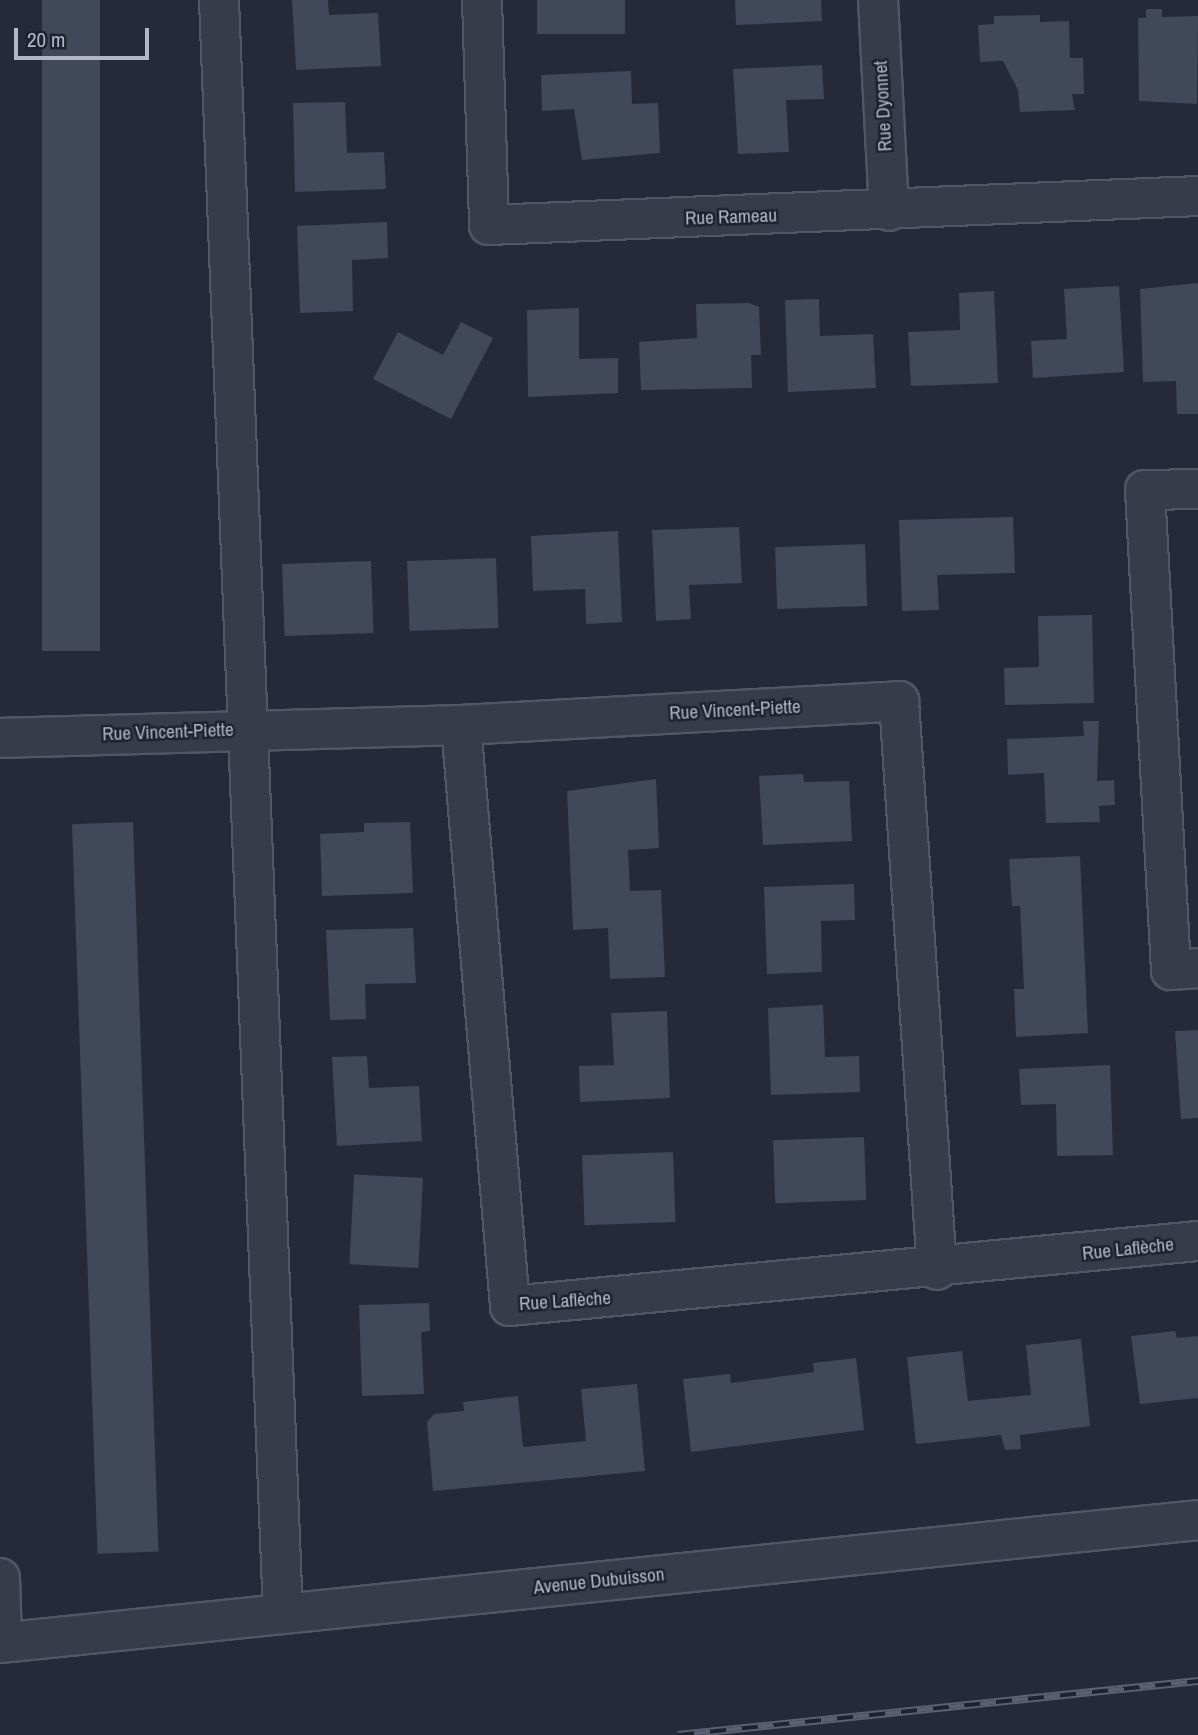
<!DOCTYPE html>
<meta charset="utf-8">
<style>
body{margin:0}
#map{position:relative;width:1198px;height:1735px;overflow:hidden;background:#242a39;font-family:"Archivo Narrow",sans-serif}
div>[style]{position:absolute}
.building>*{inset:0;background:#404859;transform-origin:0 0}
.roads{filter:drop-shadow(2px 0 #525765) drop-shadow(-2px 0 #525765) drop-shadow(0 2px #525765) drop-shadow(0 -2px #525765)}
.minor>*{height:38px;margin:-19px;padding:0 19px;transform-origin:19px;border-radius:19px;background:#373c4a}
.rail>*{height:8px;margin-top:-4px;transform-origin:0;background:repeating-linear-gradient(90deg,#1c222f 0 16px,#596071 0 32px);box-sizing:border-box;border-block:2px solid #596071}
span{translate:-50% -50%;white-space:nowrap;text-align:center;line-height:1.15;-webkit-text-stroke:5px #1c222f;paint-order:stroke}
.street-label{font-size:19px;color:#b2b7c6}
.scale{position:absolute;left:14px;top:28px;width:135px;height:32px;box-sizing:border-box;border:4px solid #b2b7c6;border-top:0;padding-left:9px;font-size:21px;line-height:24px;white-space:nowrap;color:#b2b7c6;-webkit-text-stroke:5px #1c222f;paint-order:stroke}
</style>
<div id="map">
<div class="building">
<i style="left:42px;top:0;width:58px;height:651px"></i>
<i style="clip-path:polygon(292px 0,328px 0,329px 15px,378px 13px,381px 66px,296px 70px)"></i>
<i style="left:537px;top:0;width:88px;height:34px"></i>
<i style="clip-path:polygon(735px 0,821px 0,822px 21px,736px 25px)"></i>
<i style="clip-path:polygon(1146px 9px,1162px 9px,1162px 17px,1198px 16px,1197px 104px,1139px 101px,1138px 18px,1146px 18px)"></i>
<i style="clip-path:polygon(1040px 15px,1040px 22px,1069px 21px,1070px 58px,1083px 58px,1084px 94px,1072px 94px,1075px 110px,1020px 112px,1018px 90px,1003px 61px,980px 62px,978px 25px,994px 24px,994px 16px)"></i>
<i style="clip-path:polygon(822px 65px,824px 99px,786px 100px,789px 152px,738px 154px,733px 69px)"></i>
<i style="clip-path:polygon(631px 71px,632px 104px,658px 103px,660px 153px,582px 160px,574px 109px,542px 111px,541px 75px)"></i>
<i style="clip-path:polygon(345px 102px,347px 153px,384px 152px,386px 189px,295px 192px,293px 103px)"></i>
<i style="clip-path:polygon(387px 222px,388px 258px,352px 260px,353px 311px,300px 313px,297px 226px)"></i>
<i style="clip-path:polygon(1198px 283px,1198px 414px,1177px 414px,1176px 381px,1143px 382px,1140px 289px)"></i>
<i style="clip-path:polygon(1119px 286px,1124px 372px,1033px 378px,1031px 341px,1067px 339px,1064px 289px)"></i>
<i style="clip-path:polygon(994px 291px,998px 383px,911px 386px,908px 332px,960px 330px,959px 293px)"></i>
<i style="clip-path:polygon(819px 299px,820px 336px,873px 334px,876px 388px,788px 392px,785px 300px)"></i>
<i style="clip-path:polygon(749px 303px,759px 307px,761px 355px,751px 355px,752px 388px,641px 390px,639px 342px,697px 338px,696px 304px)"></i>
<i style="clip-path:polygon(579px 308px,579px 359px,618px 358px,618px 393px,528px 397px,527px 310px)"></i>
<i style="clip-path:polygon(461px 322px,493px 338px,451px 419px,373px 379px,398px 332px,443px 355px)"></i>
<i style="clip-path:polygon(1013px 517px,1015px 573px,937px 575px,939px 610px,902px 611px,899px 520px)"></i>
<i style="clip-path:polygon(739px 527px,742px 583px,689px 585px,691px 619px,656px 621px,652px 530px)"></i>
<i style="clip-path:polygon(618px 531px,622px 622px,586px 624px,585px 589px,533px 591px,531px 536px)"></i>
<i style="left:865px;top:544px;width:62px;height:90px;rotate:88deg"></i>
<i style="left:496px;top:558px;width:70px;height:89px;rotate:88deg"></i>
<i style="left:371px;top:561px;width:72px;height:89px;rotate:88deg"></i>
<i style="clip-path:polygon(1092px 615px,1094px 703px,1005px 705px,1004px 668px,1039px 667px,1038px 616px)"></i>
<i style="clip-path:polygon(1083px 721px,1099px 721px,1097px 781px,1114px 780px,1115px 805px,1099px 806px,1100px 822px,1046px 823px,1044px 773px,1008px 775px,1007px 739px,1084px 736px)"></i>
<i style="clip-path:polygon(803px 774px,804px 782px,849px 781px,852px 841px,763px 845px,759px 776px)"></i>
<i style="clip-path:polygon(656px 779px,659px 848px,628px 850px,630px 891px,661px 890px,665px 977px,610px 979px,608px 928px,573px 930px,567px 791px)"></i>
<i style="left:133px;top:822px;width:730px;height:61px;rotate:88deg"></i>
<i style="clip-path:polygon(410px 822px,413px 893px,322px 896px,320px 834px,364px 832px,364px 823px)"></i>
<i style="clip-path:polygon(1080px 856px,1088px 1033px,1016px 1037px,1014px 989px,1024px 989px,1020px 906px,1012px 906px,1009px 859px)"></i>
<i style="clip-path:polygon(854px 884px,855px 920px,821px 921px,822px 972px,767px 974px,764px 887px)"></i>
<i style="clip-path:polygon(413px 928px,416px 983px,365px 984px,366px 1019px,330px 1020px,326px 930px)"></i>
<i style="clip-path:polygon(823px 1005px,825px 1057px,859px 1056px,860px 1092px,771px 1095px,768px 1008px)"></i>
<i style="clip-path:polygon(667px 1011px,670px 1098px,580px 1102px,579px 1066px,614px 1065px,611px 1013px)"></i>
<i style="clip-path:polygon(1198px 1030px,1198px 1118px,1181px 1119px,1175px 1031px)"></i>
<i style="clip-path:polygon(367px 1056px,369px 1088px,419px 1086px,422px 1141px,337px 1146px,332px 1057px)"></i>
<i style="clip-path:polygon(1110px 1065px,1113px 1155px,1057px 1156px,1056px 1104px,1021px 1105px,1019px 1069px)"></i>
<i style="left:864px;top:1137px;width:63px;height:91px;rotate:88deg"></i>
<i style="left:673px;top:1152px;width:70px;height:91px;rotate:88deg"></i>
<i style="left:423px;top:1178px;width:90px;height:69px;rotate:93deg"></i>
<i style="clip-path:polygon(429px 1303px,430px 1331px,421px 1332px,424px 1394px,362px 1396px,359px 1305px)"></i>
<i style="clip-path:polygon(1175px 1331px,1177px 1338px,1198px 1336px,1198px 1398px,1140px 1404px,1131px 1336px)"></i>
<i style="clip-path:polygon(1081px 1339px,1090px 1426px,1020px 1435px,1021px 1449px,1005px 1450px,1001px 1435px,916px 1444px,907px 1357px,962px 1351px,968px 1401px,998px 1398px,1031px 1395px,1026px 1345px)"></i>
<i style="clip-path:polygon(856px 1358px,864px 1430px,691px 1452px,683px 1379px,730px 1374px,731px 1383px,814px 1372px,813px 1363px)"></i>
<i style="clip-path:polygon(637px 1384px,645px 1471px,433px 1491px,427px 1422px,434px 1414px,464px 1411px,463px 1402px,518px 1396px,523px 1447px,586px 1441px,581px 1389px)"></i>
</div>
<div class="roads">
<div class="minor">
<i style="left:219px;top:0;width:1614px;rotate:87.73deg"></i>
<i style="left:482px;top:0;width:225px;rotate:88.2deg"></i>
<i style="left:489px;top:225px;width:710px;rotate:-2.34deg"></i>
<i style="left:878px;top:0;width:211px;rotate:87deg"></i>
<i style="left:1198px;top:489px;width:53px;rotate:178.9deg"></i>
<i style="left:1145px;top:490px;width:481px;rotate:86.9deg"></i>
<i style="left:1171px;top:970px;width:27px;rotate:-4deg"></i>
<i style="left:461px;top:725px;width:583px;rotate:85.18deg"></i>
<i style="left:510px;top:1306px;width:691px;rotate:-5.4deg"></i>
<i style="left:0;top:738px;width:461px;rotate:-1.6deg"></i>
<i style="left:461px;top:725px;width:439px;rotate:-3.1deg"></i>
<i style="left:899px;top:701px;width:570px;rotate:86.18deg"></i>
<i style="left:0;top:1578px;width:64px;rotate:88.2deg"></i>
<i style="left:0;top:1643px;width:1204px;rotate:-5.86deg"></i>
</div>
</div>
<div class="rail">
<i style="left:678px;top:1735px;width:523px;rotate:-5.93deg"></i>
</div>
<div class="street-label">
<span style="left:883px;top:106px;rotate:-93deg">Rue Dyonnet</span>
<span style="left:731px;top:217px;rotate:-2deg">Rue Rameau</span>
<span style="left:735px;top:710px;rotate:-3deg">Rue Vincent-Piette</span>
<span style="left:168px;top:732px;rotate:-2deg">Rue Vincent-Piette</span>
<span style="left:1128px;top:1249px;rotate:-6deg">Rue Laflèche</span>
<span style="left:565px;top:1301px;rotate:-4deg">Rue Laflèche</span>
<span style="left:599px;top:1581px;rotate:-6deg">Avenue Dubuisson</span>
</div>
<div class="scale">20 m</div>
</div>
